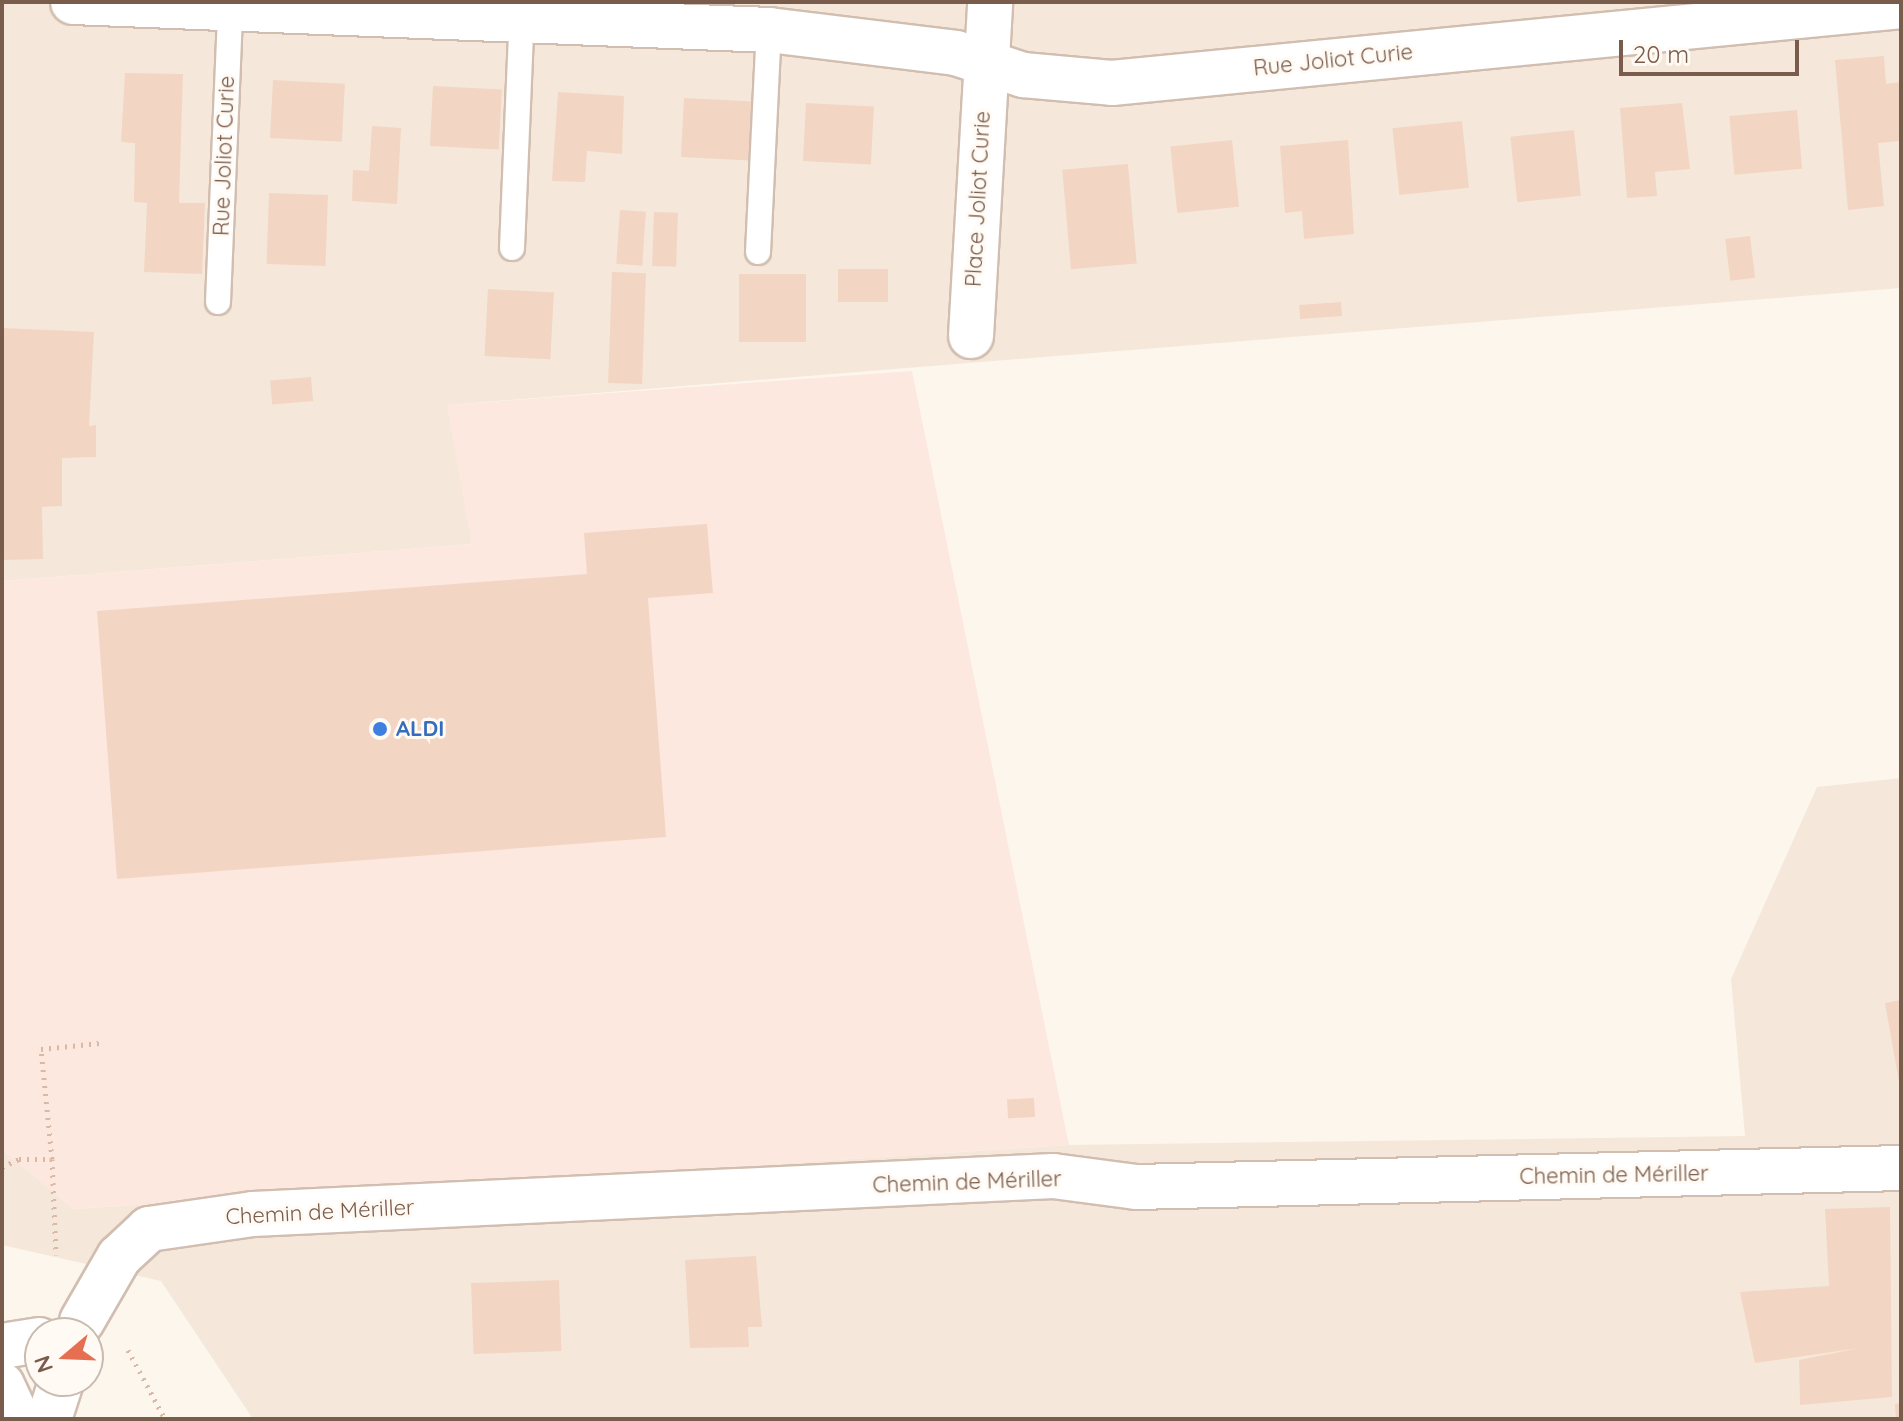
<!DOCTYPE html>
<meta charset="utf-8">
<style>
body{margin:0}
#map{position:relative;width:1903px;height:1421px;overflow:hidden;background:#fdf6ec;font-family:Quicksand,sans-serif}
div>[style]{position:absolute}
.residential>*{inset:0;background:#f5e8da}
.commercial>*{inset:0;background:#fde8e0}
.building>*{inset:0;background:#f3d5c3;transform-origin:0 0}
.path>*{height:5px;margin-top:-2.5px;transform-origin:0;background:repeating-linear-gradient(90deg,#d9b8a5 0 2px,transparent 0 8px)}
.roads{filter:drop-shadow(2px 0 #d1beb0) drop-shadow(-2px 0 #d1beb0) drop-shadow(0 2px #d1beb0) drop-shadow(0 -2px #d1beb0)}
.service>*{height:24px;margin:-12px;padding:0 12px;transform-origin:12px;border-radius:12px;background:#fff}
.minor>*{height:44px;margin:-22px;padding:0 22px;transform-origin:22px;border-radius:22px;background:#fff}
.secondary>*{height:44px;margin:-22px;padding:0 22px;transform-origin:22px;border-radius:22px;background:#fff}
.dots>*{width:22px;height:22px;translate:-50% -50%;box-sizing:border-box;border:4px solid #fffaf3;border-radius:50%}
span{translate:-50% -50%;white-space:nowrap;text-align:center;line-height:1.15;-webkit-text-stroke:6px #fffaf3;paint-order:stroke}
.street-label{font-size:22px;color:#7a5c4d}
.shop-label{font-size:22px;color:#366cbe;font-weight:700}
.left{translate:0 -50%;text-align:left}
.frame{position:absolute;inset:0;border:4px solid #7a5c4d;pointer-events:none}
.north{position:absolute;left:24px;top:1317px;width:80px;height:80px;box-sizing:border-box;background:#fffaf3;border:2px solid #cabbb1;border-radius:50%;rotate:251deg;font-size:22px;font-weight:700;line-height:32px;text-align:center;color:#7a5c4d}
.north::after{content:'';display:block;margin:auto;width:28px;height:36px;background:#e76f51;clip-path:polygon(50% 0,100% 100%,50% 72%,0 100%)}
.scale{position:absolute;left:1619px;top:40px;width:180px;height:36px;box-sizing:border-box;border:4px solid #7a5c4d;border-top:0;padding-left:10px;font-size:24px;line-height:28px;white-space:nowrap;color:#7a5c4d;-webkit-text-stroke:6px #fffaf3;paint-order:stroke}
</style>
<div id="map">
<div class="residential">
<i style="clip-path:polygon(2px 2px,1901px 2px,1901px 288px,448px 405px,472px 544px,2px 581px)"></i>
<i style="clip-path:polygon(1901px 778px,1901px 1419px,253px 1419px,161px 1281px,2px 1245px,2px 1149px,74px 1209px,1069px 1145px,1745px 1136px,1731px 979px,1817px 787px)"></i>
</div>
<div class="commercial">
<i style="clip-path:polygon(912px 371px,1069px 1145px,73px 1209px,2px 1149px,2px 581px,472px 544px,447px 405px)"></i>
</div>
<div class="building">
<i style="clip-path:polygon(1884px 56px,1886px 84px,1901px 82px,1901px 141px,1878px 143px,1884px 206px,1848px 210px,1835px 60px)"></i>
<i style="clip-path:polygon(125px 73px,183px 74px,179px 203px,205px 203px,202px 274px,144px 272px,147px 203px,134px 202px,135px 143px,121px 142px)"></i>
<i style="left:273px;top:80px;width:72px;height:58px;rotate:3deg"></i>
<i style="left:433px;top:86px;width:69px;height:60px;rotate:3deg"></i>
<i style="clip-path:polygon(558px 92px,624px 96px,622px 154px,587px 151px,585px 182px,552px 181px)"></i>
<i style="left:684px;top:98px;width:69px;height:59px;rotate:3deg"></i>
<i style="left:806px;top:103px;width:68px;height:58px;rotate:3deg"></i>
<i style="clip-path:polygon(1682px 103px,1690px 169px,1655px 172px,1657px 196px,1627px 198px,1620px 108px)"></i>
<i style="left:1797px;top:110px;width:59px;height:68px;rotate:85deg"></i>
<i style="left:1462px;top:121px;width:67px;height:70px;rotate:84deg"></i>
<i style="clip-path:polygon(372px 126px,401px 128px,397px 204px,352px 201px,353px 170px,369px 171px)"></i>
<i style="left:1574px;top:130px;width:66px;height:64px;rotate:84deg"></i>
<i style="left:1232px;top:140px;width:67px;height:62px;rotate:84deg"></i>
<i style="clip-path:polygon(1348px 140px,1354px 234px,1304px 239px,1302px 211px,1285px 213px,1280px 146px)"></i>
<i style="left:1128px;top:164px;width:100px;height:66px;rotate:85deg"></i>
<i style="left:269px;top:193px;width:59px;height:71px;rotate:2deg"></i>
<i style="left:620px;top:210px;width:26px;height:54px;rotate:4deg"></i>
<i style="left:654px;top:212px;width:24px;height:54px;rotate:2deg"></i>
<i style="left:1750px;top:236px;width:42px;height:25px;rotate:83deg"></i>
<i style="left:838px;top:269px;width:50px;height:33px"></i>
<i style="left:612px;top:272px;width:34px;height:111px;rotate:2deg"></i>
<i style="left:806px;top:274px;width:68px;height:67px;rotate:90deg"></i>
<i style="left:488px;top:289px;width:66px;height:67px;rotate:3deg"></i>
<i style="left:1341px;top:302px;width:14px;height:42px;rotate:86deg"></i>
<i style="clip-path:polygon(2px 328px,94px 332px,89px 426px,96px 425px,96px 457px,62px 458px,62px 506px,42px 507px,43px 559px,2px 560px)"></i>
<i style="left:311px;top:377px;width:24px;height:41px;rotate:85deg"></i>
<i style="clip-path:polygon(707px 524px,713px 593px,648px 598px,666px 837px,117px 879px,97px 611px,587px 574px,584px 533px)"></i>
<i style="clip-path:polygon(1901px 1000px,1901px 1082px,1899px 1082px,1885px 1003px)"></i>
<i style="left:1034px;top:1098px;width:19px;height:27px;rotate:87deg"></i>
<i style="clip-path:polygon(1890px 1207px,1892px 1397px,1800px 1405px,1799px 1360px,1860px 1348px,1755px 1363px,1740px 1292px,1829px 1286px,1825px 1209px)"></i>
<i style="clip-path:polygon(756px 1256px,762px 1327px,748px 1327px,749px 1347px,690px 1348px,685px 1260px)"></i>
<i style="left:559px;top:1280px;width:71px;height:88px;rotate:88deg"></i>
<i style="clip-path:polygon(1901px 1403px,1901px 1419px,1896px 1419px,1895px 1404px)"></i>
</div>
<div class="path">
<i style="left:52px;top:1159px;width:111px;rotate:-95.7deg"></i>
<i style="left:41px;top:1049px;width:59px;rotate:-5.8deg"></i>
<i style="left:2px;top:1167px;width:19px;rotate:-25deg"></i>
<i style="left:19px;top:1159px;width:33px"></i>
<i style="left:52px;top:1159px;width:96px;rotate:87.6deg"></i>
<i style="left:128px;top:1350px;width:78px;rotate:61.8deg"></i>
</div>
<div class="roads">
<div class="service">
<i style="left:512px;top:248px;width:236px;rotate:-87.6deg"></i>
<i style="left:758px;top:252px;width:222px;rotate:-87.2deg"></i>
<i style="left:218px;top:302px;width:291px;rotate:-87.6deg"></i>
</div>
<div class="minor">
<i style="left:73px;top:2px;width:697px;rotate:2.3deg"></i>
<i style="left:769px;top:30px;width:188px;rotate:7deg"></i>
<i style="left:956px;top:53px;width:71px;rotate:18.2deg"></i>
<i style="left:1023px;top:75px;width:89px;rotate:5.1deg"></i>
<i style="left:1112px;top:83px;width:793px;rotate:-5.57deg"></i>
<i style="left:971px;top:336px;width:335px;rotate:-86.7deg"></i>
<i style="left:82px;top:1321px;width:74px;rotate:-60deg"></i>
<i style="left:119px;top:1257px;width:41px;rotate:-43deg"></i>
<i style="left:149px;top:1229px;width:105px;rotate:-8.2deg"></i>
<i style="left:253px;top:1214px;width:801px;rotate:-2.72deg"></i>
<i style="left:1053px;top:1176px;width:84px;rotate:7.5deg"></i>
<i style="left:1136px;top:1187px;width:765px;rotate:-1.42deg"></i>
<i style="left:2px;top:1346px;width:38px;rotate:-9deg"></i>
<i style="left:49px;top:1419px;width:40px;rotate:-72deg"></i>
</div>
<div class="secondary">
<i style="left:2px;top:1385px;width:38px;rotate:65deg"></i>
</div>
</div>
<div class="dots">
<i style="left:380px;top:729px;background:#3f7fe0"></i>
</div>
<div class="street-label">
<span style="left:1333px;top:60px;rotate:-6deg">Rue Joliot Curie</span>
<span style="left:224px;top:156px;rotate:-88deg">Rue Joliot Curie</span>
<span style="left:978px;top:199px;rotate:-87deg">Place Joliot Curie</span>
<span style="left:1614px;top:1175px;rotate:-1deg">Chemin de Mériller</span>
<span style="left:967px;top:1182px;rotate:-2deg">Chemin de Mériller</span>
<span style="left:320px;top:1212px;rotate:-3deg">Chemin de Mériller</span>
</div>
<div class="shop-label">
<span class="left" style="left:396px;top:729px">ALDI</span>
</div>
<div class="frame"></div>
<div class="north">N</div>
<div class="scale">20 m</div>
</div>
